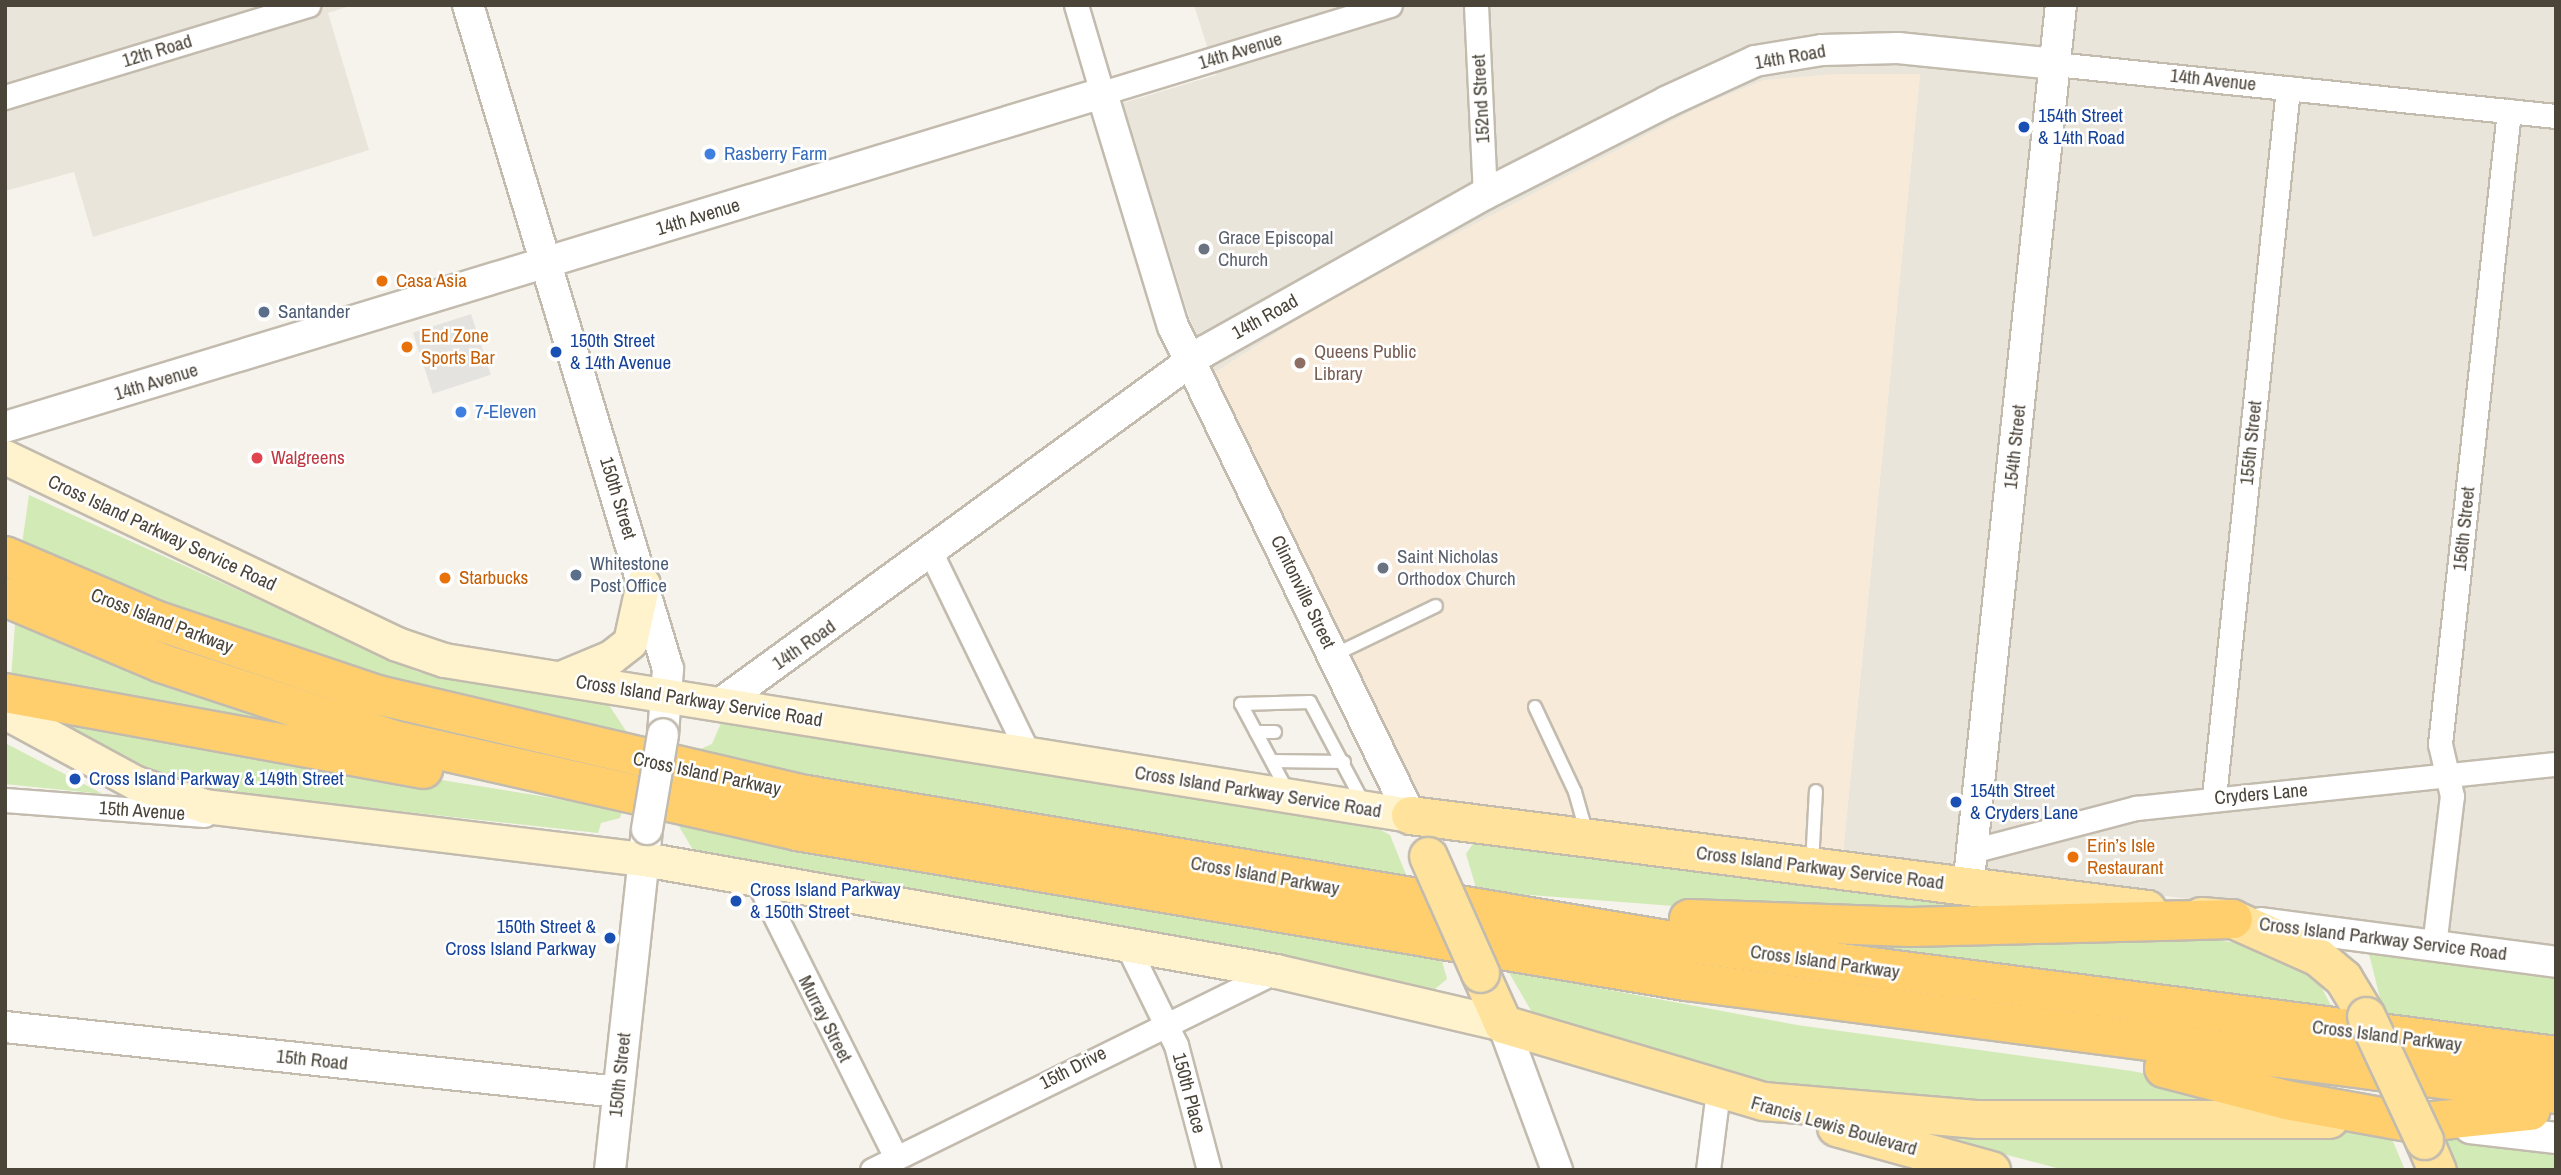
<!DOCTYPE html>
<meta charset="utf-8">
<style>
body{margin:0}
#map{position:relative;width:2561px;height:1175px;overflow:hidden;background:#f6f3ec;font-family:"Archivo Narrow",sans-serif}
div>[style]{position:absolute}
.residential>*{inset:0;background:#eae5da}
.commercial>*{inset:0;background:#f7ead8}
.green>*{inset:0;background:#d2eab5}
.parking>*{inset:0;background:#e5e3e0;transform-origin:0 0}
.roads{filter:drop-shadow(2px 0 #c2bbae) drop-shadow(-2px 0 #c2bbae) drop-shadow(0 2px #c2bbae) drop-shadow(0 -2px #c2bbae)}
.service>*{height:12px;margin:-6px;padding:0 6px;transform-origin:6px;border-radius:6px;background:#fff}
.minor>*{height:23px;margin:-11.5px;padding:0 11.5px;transform-origin:11.5px;border-radius:11.5px;background:#fff}
.tertiary>*{height:30px;margin:-15px;padding:0 15px;transform-origin:15px;border-radius:15px;background:#fff}
.secondary>*{height:33px;margin:-16.5px;padding:0 16.5px;transform-origin:16.5px;border-radius:16.5px;background:#fff3cd}
.primary>*{height:37px;margin:-18.5px;padding:0 18.5px;transform-origin:18.5px;border-radius:18.5px;background:#ffe39c}
.motorway>*{height:38px;margin:-19px;padding:0 19px;transform-origin:19px;border-radius:19px;background:#ffcf6e}
.bridges{filter:drop-shadow(2px 0 #c2bbae) drop-shadow(-2px 0 #c2bbae) drop-shadow(0 2px #c2bbae) drop-shadow(0 -2px #c2bbae)}
.tertiary-bridge>*{height:30px;margin:-15px;padding:0 15px;transform-origin:15px;border-radius:15px;background:#fff}
.primary-bridge>*{height:37px;margin:-18.5px;padding:0 18.5px;transform-origin:18.5px;border-radius:18.5px;background:#ffe39c}
.dots>*{width:19px;height:19px;translate:-50% -50%;box-sizing:border-box;border:4px solid #fff;border-radius:50%}
span{translate:-50% -50%;white-space:nowrap;text-align:center;line-height:1.15;-webkit-text-stroke:5px #fff;paint-order:stroke}
.street-label{font-size:19px;color:#4b4439}
.transit-label{font-size:19px;color:#164399}
.left{translate:0 -50%;text-align:left}
.right{translate:-100% -50%;text-align:right}
.shop-label{font-size:19px;color:#366cbe}
.worship-label{font-size:19px;color:#5b616d}
.food-label{font-size:19px;color:#c56008}
.service-label{font-size:19px;color:#4e5e75}
.education-label{font-size:19px;color:#785e54}
.health-label{font-size:19px;color:#be3a42}
.frame{position:absolute;inset:0;border:7px solid #4b4439;pointer-events:none}
</style>
<div id="map">
<div class="residential">
<i style="clip-path:polygon(5px 5px,353px 5px,328px 13px,369px 150px,93px 237px,74px 172px,5px 191px)"></i>
<i style="clip-path:polygon(1194px 5px,2556px 5px,2556px 948px,1843px 853px,1920px 74px,1764px 80px,1706px 104px,1325px 302px,1214px 373px,1190px 320px,1123px 103px,1216px 75px)"></i>
</div>
<div class="commercial">
<i style="clip-path:polygon(1835px 74px,1920px 74px,1843px 853px,1411px 797px,1214px 373px,1325px 302px,1706px 104px,1764px 80px)"></i>
</div>
<div class="green">
<i style="clip-path:polygon(29px 495px,418px 672px,607px 702px,628px 734px,414px 689px,107px 581px,22px 544px)"></i>
<i style="clip-path:polygon(15px 624px,111px 661px,338px 740px,11px 679px)"></i>
<i style="clip-path:polygon(44px 716px,547px 797px,622px 811px,620px 818px,601px 823px,598px 833px,216px 791px,160px 774px)"></i>
<i style="clip-path:polygon(731px 720px,1381px 830px,1390px 835px,1409px 882px,691px 753px,712px 744px,721px 723px)"></i>
<i style="clip-path:polygon(5px 743px,103px 794px,5px 784px)"></i>
<i style="clip-path:polygon(677px 823px,1442px 961px,1447px 979px,1435px 989px,693px 850px)"></i>
<i style="clip-path:polygon(1474px 842px,1998px 909px,1777px 914px,1477px 891px,1466px 854px)"></i>
<i style="clip-path:polygon(1778px 934px,2159px 934px,2249px 944px,2281px 952px,2317px 979px,2335px 1013px,1911px 958px,1907px 952px)"></i>
<i style="clip-path:polygon(2368px 950px,2556px 974px,2556px 1038px,2385px 1018px)"></i>
<i style="clip-path:polygon(1508px 971px,1797px 1025px,2132px 1071px,2196px 1084px,2265px 1108px,1971px 1109px,1784px 1087px,1692px 1066px,1533px 1014px)"></i>
<i style="clip-path:polygon(1947px 1129px,2389px 1132px,2405px 1170px,2064px 1170px,1946px 1139px)"></i>
<i style="clip-path:polygon(2439px 1136px,2556px 1149px,2556px 1170px,2454px 1170px)"></i>
</div>
<div class="parking">
<i style="left:471px;top:314px;width:64px;height:61px;rotate:72deg"></i>
</div>
<div class="roads">
<div class="service">
<i style="left:1334px;top:655px;width:113px;rotate:-25.7deg"></i>
<i style="left:1535px;top:707px;width:94px;rotate:64.8deg"></i>
<i style="left:1575px;top:792px;width:44px;rotate:74.1deg"></i>
<i style="left:1256px;top:732px;width:19px"></i>
<i style="left:1272px;top:761px;width:72px;rotate:0.8deg"></i>
<i style="left:1288px;top:792px;width:100px;rotate:-118.1deg"></i>
<i style="left:1241px;top:704px;width:69px;rotate:-1.7deg"></i>
<i style="left:1310px;top:702px;width:113px;rotate:62.1deg"></i>
<i style="left:1812px;top:864px;width:73px;rotate:-86.9deg"></i>
</div>
<div class="minor">
<i style="left:1076px;top:5px;width:92px;rotate:73.5deg"></i>
<i style="left:1102px;top:93px;width:301px;rotate:-17deg"></i>
<i style="left:1476px;top:5px;width:189px;rotate:87.3deg"></i>
<i style="left:2055px;top:64px;width:504px;rotate:5.93deg"></i>
<i style="left:5px;top:97px;width:317px;rotate:-16.9deg"></i>
<i style="left:932px;top:555px;width:222px;rotate:64.1deg"></i>
<i style="left:2214px;top:797px;width:713px;rotate:-84.04deg"></i>
<i style="left:5px;top:800px;width:200px;rotate:4.3deg"></i>
<i style="left:1972px;top:851px;width:170px;rotate:-14.7deg"></i>
<i style="left:2136px;top:808px;width:422px;rotate:-6deg"></i>
<i style="left:756px;top:878px;width:313px;rotate:63.4deg"></i>
<i style="left:1126px;top:943px;width:114px;rotate:63.9deg"></i>
<i style="left:1176px;top:1045px;width:129px;rotate:75.2deg"></i>
<i style="left:2434px;top:946px;width:151px;rotate:-83.2deg"></i>
<i style="left:2452px;top:796px;width:53px;rotate:-103deg"></i>
<i style="left:2440px;top:744px;width:637px;rotate:-83.78deg"></i>
<i style="left:872px;top:1170px;width:447px;rotate:-26.2deg"></i>
<i style="left:1708px;top:1170px;width:80px;rotate:-82.8deg"></i>
</div>
<div class="tertiary">
<i style="left:468px;top:5px;width:693px;rotate:73.24deg"></i>
<i style="left:668px;top:669px;width:65px;rotate:94.4deg"></i>
<i style="left:5px;top:427px;width:1147px;rotate:-16.93deg"></i>
<i style="left:1102px;top:93px;width:244px;rotate:73.1deg"></i>
<i style="left:1173px;top:326px;width:543px;rotate:64.14deg"></i>
<i style="left:721px;top:703px;width:598px;rotate:-36.03deg"></i>
<i style="left:1205px;top:351px;width:321px;rotate:-29.3deg"></i>
<i style="left:1485px;top:194px;width:203px;rotate:-26.9deg"></i>
<i style="left:1666px;top:102px;width:98px;rotate:-24.7deg"></i>
<i style="left:1755px;top:61px;width:68px;rotate:-9.3deg"></i>
<i style="left:1822px;top:50px;width:76px;rotate:-1.5deg"></i>
<i style="left:1898px;top:48px;width:158px;rotate:5.8deg"></i>
<i style="left:1968px;top:888px;width:888px;rotate:-83.99deg"></i>
<i style="left:2261px;top:923px;width:298px;rotate:7.5deg"></i>
<i style="left:1503px;top:1024px;width:156px;rotate:69.7deg"></i>
<i style="left:5px;top:1027px;width:616px;rotate:6.05deg"></i>
<i style="left:2470px;top:1128px;width:87px;rotate:6.6deg"></i>
<i style="left:610px;top:1170px;width:336px;rotate:-83.8deg"></i>
</div>
<div class="secondary">
<i style="left:5px;top:457px;width:434px;rotate:25.5deg"></i>
<i style="left:397px;top:644px;width:50px;rotate:18.8deg"></i>
<i style="left:444px;top:660px;width:978px;rotate:9.12deg"></i>
<i style="left:563px;top:677px;width:52px;rotate:-22.6deg"></i>
<i style="left:611px;top:657px;width:24px;rotate:-38deg"></i>
<i style="left:630px;top:642px;width:60px;rotate:-77.6deg"></i>
<i style="left:5px;top:712px;width:149px;rotate:28.5deg"></i>
<i style="left:136px;top:783px;width:73px;rotate:18.4deg"></i>
<i style="left:205px;top:806px;width:442px;rotate:6.9deg"></i>
<i style="left:644px;top:859px;width:642px;rotate:10.05deg"></i>
<i style="left:1276px;top:971px;width:233px;rotate:13.1deg"></i>
</div>
<div class="primary">
<i style="left:1410px;top:815px;width:743px;rotate:7.27deg"></i>
<i style="left:2201px;top:916px;width:32px;rotate:5deg"></i>
<i style="left:2233px;top:919px;width:93px;rotate:24.1deg"></i>
<i style="left:2318px;top:957px;width:33px;rotate:40deg"></i>
<i style="left:2343px;top:978px;width:44px;rotate:58.8deg"></i>
<i style="left:1480px;top:973px;width:56px;rotate:65.7deg"></i>
<i style="left:1503px;top:1024px;width:271px;rotate:16.5deg"></i>
<i style="left:1763px;top:1101px;width:216px;rotate:4.8deg"></i>
<i style="left:1978px;top:1119px;width:351px"></i>
<i style="left:1836px;top:1127px;width:161px;rotate:15.5deg"></i>
<i style="left:2424px;top:1140px;width:33px;rotate:67deg"></i>
</div>
<div class="motorway">
<i style="left:5px;top:556px;width:163px;rotate:23.1deg"></i>
<i style="left:155px;top:620px;width:235px;rotate:18.6deg"></i>
<i style="left:378px;top:695px;width:440px;rotate:13.2deg"></i>
<i style="left:806px;top:795px;width:878px;rotate:9.57deg"></i>
<i style="left:1672px;top:941px;width:891px;rotate:7.41deg"></i>
<i style="left:5px;top:597px;width:169px;rotate:22.9deg"></i>
<i style="left:161px;top:663px;width:245px;rotate:18.3deg"></i>
<i style="left:394px;top:740px;width:413px;rotate:12.7deg"></i>
<i style="left:797px;top:831px;width:902px;rotate:9.58deg"></i>
<i style="left:1686px;top:981px;width:877px;rotate:7.4deg"></i>
<i style="left:5px;top:693px;width:425px;rotate:10.3deg"></i>
<i style="left:1689px;top:919px;width:221px;rotate:2.1deg"></i>
<i style="left:1910px;top:927px;width:323px;rotate:-1.4deg"></i>
<i style="left:2164px;top:1068px;width:126px;rotate:14.7deg"></i>
<i style="left:2286px;top:1100px;width:130px;rotate:10.2deg"></i>
<i style="left:2414px;top:1123px;width:117px;rotate:-5.9deg"></i>
</div>
</div>
<div class="bridges">
<div class="tertiary-bridge">
<i style="left:647px;top:829px;width:96px;rotate:-80.4deg"></i>
</div>
<div class="primary-bridge">
<i style="left:1428px;top:856px;width:128px;rotate:66deg"></i>
<i style="left:2366px;top:1016px;width:137px;rotate:64.9deg"></i>
</div>
</div>
<div class="dots">
<i style="left:2024px;top:127px;background:#1a4fb4"></i>
<i style="left:710px;top:154px;background:#3f7fe0"></i>
<i style="left:1204px;top:249px;background:#6b7280"></i>
<i style="left:382px;top:281px;background:#e8710a"></i>
<i style="left:264px;top:312px;background:#5c6f8a"></i>
<i style="left:407px;top:347px;background:#e8710a"></i>
<i style="left:556px;top:352px;background:#1a4fb4"></i>
<i style="left:1300px;top:363px;background:#8d6e63"></i>
<i style="left:461px;top:412px;background:#3f7fe0"></i>
<i style="left:257px;top:458px;background:#e0444e"></i>
<i style="left:1383px;top:568px;background:#6b7280"></i>
<i style="left:576px;top:575px;background:#5c6f8a"></i>
<i style="left:445px;top:578px;background:#e8710a"></i>
<i style="left:75px;top:779px;background:#1a4fb4"></i>
<i style="left:1956px;top:802px;background:#1a4fb4"></i>
<i style="left:2073px;top:857px;background:#e8710a"></i>
<i style="left:736px;top:901px;background:#1a4fb4"></i>
<i style="left:610px;top:938px;background:#1a4fb4"></i>
</div>
<div class="street-label">
<span style="left:157px;top:51px;rotate:-17deg">12th Road</span>
<span style="left:1240px;top:51px;rotate:-17deg">14th Avenue</span>
<span style="left:1790px;top:57px;rotate:-10deg">14th Road</span>
<span style="left:2213px;top:80px;rotate:6deg">14th Avenue</span>
<span style="left:1481px;top:99px;rotate:-93deg">152nd Street</span>
<span style="left:698px;top:217px;rotate:-17deg">14th Avenue</span>
<span style="left:1265px;top:317px;rotate:-29deg">14th Road</span>
<span style="left:156px;top:382px;rotate:-17deg">14th Avenue</span>
<span style="left:2251px;top:443px;rotate:-84deg">155th Street</span>
<span style="left:2015px;top:447px;rotate:-84deg">154th Street</span>
<span style="left:618px;top:498px;rotate:73deg">150th Street</span>
<span style="left:2464px;top:529px;rotate:-84deg">156th Street</span>
<span style="left:162px;top:533px;rotate:25deg">Cross Island Parkway Service Road</span>
<span style="left:1303px;top:592px;rotate:64deg">Clintonville Street</span>
<span style="left:162px;top:621px;rotate:21deg">Cross Island Parkway</span>
<span style="left:804px;top:645px;rotate:-35deg">14th Road</span>
<span style="left:699px;top:701px;rotate:9deg">Cross Island Parkway Service Road</span>
<span style="left:707px;top:774px;rotate:12deg">Cross Island Parkway</span>
<span style="left:1258px;top:792px;rotate:9deg">Cross Island Parkway Service Road</span>
<span style="left:2261px;top:794px;rotate:-5deg">Cryders Lane</span>
<span style="left:142px;top:811px;rotate:4deg">15th Avenue</span>
<span style="left:1820px;top:868px;rotate:7deg">Cross Island Parkway Service Road</span>
<span style="left:1265px;top:876px;rotate:10deg">Cross Island Parkway</span>
<span style="left:2383px;top:939px;rotate:7deg">Cross Island Parkway Service Road</span>
<span style="left:1825px;top:962px;rotate:8deg">Cross Island Parkway</span>
<span style="left:825px;top:1019px;rotate:63deg">Murray Street</span>
<span style="left:2387px;top:1036px;rotate:7deg">Cross Island Parkway</span>
<span style="left:312px;top:1060px;rotate:6deg">15th Road</span>
<span style="left:1073px;top:1068px;rotate:-27deg">15th Drive</span>
<span style="left:620px;top:1075px;rotate:-84deg">150th Street</span>
<span style="left:1189px;top:1093px;rotate:75deg">150th Place</span>
<span style="left:1834px;top:1126px;rotate:16deg">Francis Lewis Boulevard</span>
</div>
<div class="transit-label">
<span class="left" style="left:2038px;top:127px">154th Street<br>&amp; 14th Road</span>
<span class="left" style="left:570px;top:352px">150th Street<br>&amp; 14th Avenue</span>
<span class="left" style="left:89px;top:779px">Cross Island Parkway &amp; 149th Street</span>
<span class="left" style="left:1970px;top:802px">154th Street<br>&amp; Cryders Lane</span>
<span class="left" style="left:750px;top:901px">Cross Island Parkway<br>&amp; 150th Street</span>
<span class="right" style="left:596px;top:938px">150th Street &amp;<br>Cross Island Parkway</span>
</div>
<div class="shop-label">
<span class="left" style="left:724px;top:154px">Rasberry Farm</span>
<span class="left" style="left:475px;top:412px">7-Eleven</span>
</div>
<div class="worship-label">
<span class="left" style="left:1218px;top:249px">Grace Episcopal<br>Church</span>
<span class="left" style="left:1397px;top:568px">Saint Nicholas<br>Orthodox Church</span>
</div>
<div class="food-label">
<span class="left" style="left:396px;top:281px">Casa Asia</span>
<span class="left" style="left:421px;top:347px">End Zone<br>Sports Bar</span>
<span class="left" style="left:459px;top:578px">Starbucks</span>
<span class="left" style="left:2087px;top:857px">Erin’s Isle<br>Restaurant</span>
</div>
<div class="service-label">
<span class="left" style="left:278px;top:312px">Santander</span>
<span class="left" style="left:590px;top:575px">Whitestone<br>Post Office</span>
</div>
<div class="education-label">
<span class="left" style="left:1314px;top:363px">Queens Public<br>Library</span>
</div>
<div class="health-label">
<span class="left" style="left:271px;top:458px">Walgreens</span>
</div>
<div class="frame"></div>
</div>
